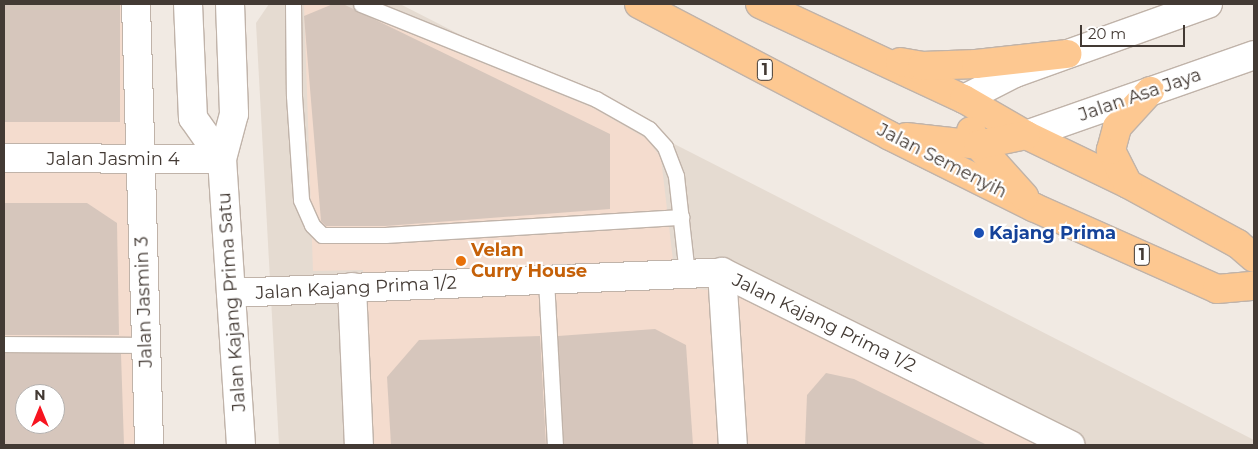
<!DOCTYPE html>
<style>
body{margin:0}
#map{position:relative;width:1258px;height:449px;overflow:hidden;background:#f1eae3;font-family:Montserrat,sans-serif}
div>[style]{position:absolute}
.residential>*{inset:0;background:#e5dbd1}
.commercial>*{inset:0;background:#f4dcce}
.building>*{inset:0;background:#d6c6bc;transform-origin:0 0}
.roads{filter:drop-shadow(1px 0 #c0b3a9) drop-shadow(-1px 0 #c0b3a9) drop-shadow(0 1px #c0b3a9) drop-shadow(0 -1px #c0b3a9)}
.service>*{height:15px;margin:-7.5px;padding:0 7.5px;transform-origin:7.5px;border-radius:7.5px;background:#fff}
.minor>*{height:28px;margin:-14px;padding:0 14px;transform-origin:14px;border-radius:14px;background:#fff}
.tertiary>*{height:28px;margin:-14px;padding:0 14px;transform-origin:14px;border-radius:14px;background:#fff}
.primary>*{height:28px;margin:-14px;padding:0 14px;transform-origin:14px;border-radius:14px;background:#fdc891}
.dots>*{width:14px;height:14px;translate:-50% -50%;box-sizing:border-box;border:2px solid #fff;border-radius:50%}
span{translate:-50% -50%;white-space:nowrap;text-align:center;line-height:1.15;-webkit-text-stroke:4.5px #fff;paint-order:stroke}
.shield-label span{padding:1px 4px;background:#fff;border:1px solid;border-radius:4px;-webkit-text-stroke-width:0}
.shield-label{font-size:16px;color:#433a34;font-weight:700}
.street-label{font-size:18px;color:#433a34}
.transit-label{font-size:18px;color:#164399;font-weight:700}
.left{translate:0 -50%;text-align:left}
.food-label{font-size:18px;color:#c56008;font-weight:700}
.frame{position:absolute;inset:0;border:5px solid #433a34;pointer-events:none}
.north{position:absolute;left:15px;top:384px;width:50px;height:50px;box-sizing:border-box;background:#fff;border:1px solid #b4b0ae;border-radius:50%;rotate:0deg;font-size:14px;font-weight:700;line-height:20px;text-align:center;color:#433a34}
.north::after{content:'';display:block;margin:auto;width:18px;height:22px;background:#f71520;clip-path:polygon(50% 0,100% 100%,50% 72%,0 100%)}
.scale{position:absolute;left:1080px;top:25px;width:105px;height:22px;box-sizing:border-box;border:2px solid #433a34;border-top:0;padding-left:6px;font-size:15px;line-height:18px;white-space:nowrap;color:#433a34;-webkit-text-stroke:4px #fff;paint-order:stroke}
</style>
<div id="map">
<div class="residential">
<i style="clip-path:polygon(269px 4px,400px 4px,1254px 440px,1254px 445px,279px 445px,256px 23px)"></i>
</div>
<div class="commercial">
<i style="clip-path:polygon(evenodd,4px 4px,132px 4px,137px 445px,4px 445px,4px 4px,25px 394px,55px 394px,55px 424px,25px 424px,25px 394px)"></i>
<i style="clip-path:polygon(304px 4px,337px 4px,593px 108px,647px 139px,661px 158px,676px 286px,739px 294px,1041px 445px,371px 445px,363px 270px,313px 271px)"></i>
</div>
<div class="building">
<i style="left:4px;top:4px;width:116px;height:118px"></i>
<i style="clip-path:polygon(333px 4px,343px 4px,610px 134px,610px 209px,385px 226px,326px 226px,321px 221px,304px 16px)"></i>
<i style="clip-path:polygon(4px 203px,87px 203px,117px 223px,119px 335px,4px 335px)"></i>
<i style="clip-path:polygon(655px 329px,686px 345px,693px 445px,564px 445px,558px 336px)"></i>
<i style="clip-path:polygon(540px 336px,546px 445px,391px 445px,387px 377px,419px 340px)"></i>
<i style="clip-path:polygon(evenodd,4px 353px,121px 354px,124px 445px,4px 445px,4px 353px,25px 394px,55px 394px,55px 424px,25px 424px,25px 394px)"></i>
<i style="clip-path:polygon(826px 373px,854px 379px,987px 445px,805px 445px,807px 395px)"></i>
</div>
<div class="roads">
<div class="service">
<i style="left:293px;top:4px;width:92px;rotate:89.4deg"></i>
<i style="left:294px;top:96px;width:104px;rotate:86.1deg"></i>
<i style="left:301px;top:200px;width:27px;rotate:66deg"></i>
<i style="left:312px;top:225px;width:14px;rotate:45deg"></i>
<i style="left:322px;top:235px;width:63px"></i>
<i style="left:385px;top:235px;width:297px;rotate:-3.5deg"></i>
<i style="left:361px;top:4px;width:253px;rotate:22deg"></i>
<i style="left:596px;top:99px;width:61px;rotate:29.5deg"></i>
<i style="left:649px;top:129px;width:24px;rotate:48deg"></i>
<i style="left:665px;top:147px;width:31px;rotate:69deg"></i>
<i style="left:676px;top:176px;width:99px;rotate:83.6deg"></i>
<i style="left:546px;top:280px;width:165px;rotate:86.9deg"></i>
<i style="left:4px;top:344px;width:141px;rotate:0.4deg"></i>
</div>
<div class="minor">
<i style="left:136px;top:4px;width:441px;rotate:88.3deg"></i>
<i style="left:4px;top:158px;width:218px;rotate:0.3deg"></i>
<i style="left:722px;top:272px;width:173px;rotate:86.4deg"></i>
<i style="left:352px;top:287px;width:158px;rotate:87.5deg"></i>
<i style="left:231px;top:293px;width:491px;rotate:-2.4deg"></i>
<i style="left:722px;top:272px;width:389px;rotate:26.4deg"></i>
</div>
<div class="tertiary">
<i style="left:188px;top:4px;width:114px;rotate:87.5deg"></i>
<i style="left:193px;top:118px;width:50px;rotate:54.7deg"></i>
<i style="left:230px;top:4px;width:110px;rotate:87.9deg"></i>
<i style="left:234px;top:114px;width:47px;rotate:104.9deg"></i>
<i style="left:222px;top:159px;width:287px;rotate:86.2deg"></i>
<i style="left:964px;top:99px;width:57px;rotate:-27deg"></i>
<i style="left:1015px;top:73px;width:205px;rotate:-19.7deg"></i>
<i style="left:1026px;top:135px;width:242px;rotate:-19.3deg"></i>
</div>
<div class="primary">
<i style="left:639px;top:4px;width:284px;rotate:27.7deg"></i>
<i style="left:890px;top:136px;width:160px;rotate:26.4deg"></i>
<i style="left:1033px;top:207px;width:201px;rotate:24deg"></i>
<i style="left:1217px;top:289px;width:37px;rotate:-5deg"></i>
<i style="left:760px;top:4px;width:225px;rotate:25deg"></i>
<i style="left:964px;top:99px;width:72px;rotate:30.1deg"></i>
<i style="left:1026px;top:135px;width:113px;rotate:25.7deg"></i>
<i style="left:1128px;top:184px;width:125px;rotate:28.6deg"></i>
<i style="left:1238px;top:244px;width:21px;rotate:41deg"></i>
<i style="left:900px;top:62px;width:22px;rotate:10deg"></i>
<i style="left:922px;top:66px;width:54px;rotate:-2.1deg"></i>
<i style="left:976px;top:64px;width:92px;rotate:-6.3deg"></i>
<i style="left:971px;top:131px;width:16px;rotate:63deg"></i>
<i style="left:978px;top:145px;width:69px;rotate:48deg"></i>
<i style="left:906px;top:137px;width:72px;rotate:6.3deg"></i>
<i style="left:978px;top:145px;width:49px;rotate:-11.8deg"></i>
<i style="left:1128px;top:184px;width:38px;rotate:-117deg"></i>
<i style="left:1111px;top:150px;width:24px;rotate:-75deg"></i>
<i style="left:1117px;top:127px;width:49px;rotate:-47.5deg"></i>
</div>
</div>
<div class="dots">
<i style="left:979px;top:233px;background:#1a4fb4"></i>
<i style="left:461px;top:261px;background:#e8710a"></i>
</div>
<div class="shield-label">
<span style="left:765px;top:70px">1</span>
<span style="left:1142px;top:255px">1</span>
</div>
<div class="street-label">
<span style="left:1140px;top:95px;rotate:-19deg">Jalan Asa Jaya</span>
<span style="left:113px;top:159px">Jalan Jasmin 4</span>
<span style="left:942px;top:161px;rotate:27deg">Jalan Semenyih</span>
<span style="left:356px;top:288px;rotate:-3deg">Jalan Kajang Prima 1/2</span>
<span style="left:144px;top:302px;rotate:-92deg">Jalan Jasmin 3</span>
<span style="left:232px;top:302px;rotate:-94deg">Jalan Kajang Prima Satu</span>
<span style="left:824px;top:323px;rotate:26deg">Jalan Kajang Prima 1/2</span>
</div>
<div class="transit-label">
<span class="left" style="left:989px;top:233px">Kajang Prima</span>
</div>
<div class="food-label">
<span class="left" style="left:471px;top:261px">Velan<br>Curry House</span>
</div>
<div class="frame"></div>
<div class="north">N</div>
<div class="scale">20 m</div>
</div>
